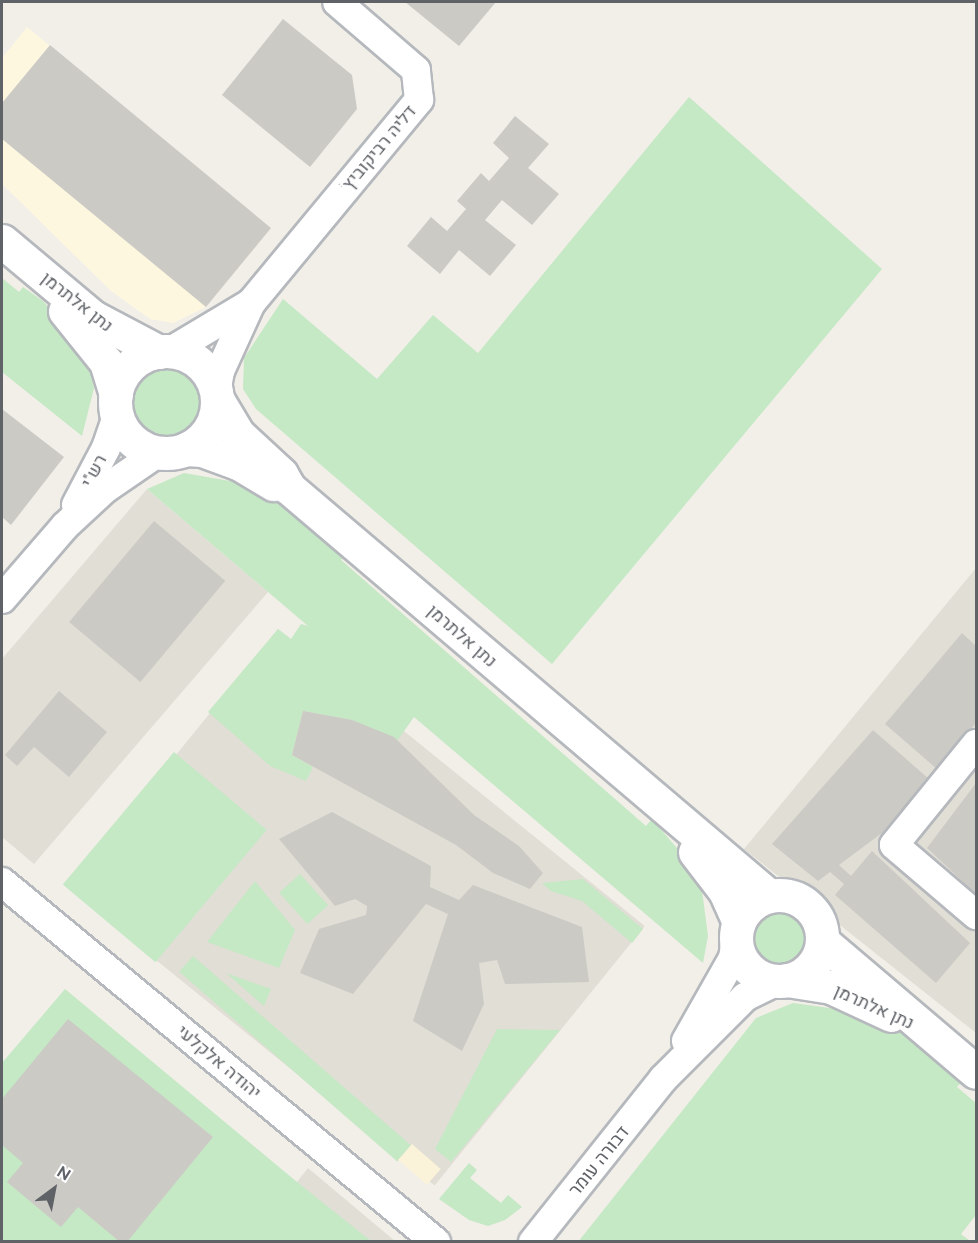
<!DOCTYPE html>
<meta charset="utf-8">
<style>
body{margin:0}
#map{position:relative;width:978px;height:1243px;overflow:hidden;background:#f1efe8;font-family:Raleway,Heebo,sans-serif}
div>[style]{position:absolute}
.commercial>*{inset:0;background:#fef7e0}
.education>*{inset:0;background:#e1ded6;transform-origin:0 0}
.green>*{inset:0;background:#c5e8c5;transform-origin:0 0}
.round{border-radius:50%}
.sand>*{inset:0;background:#fbf3d9;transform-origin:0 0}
.building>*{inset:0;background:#cccac5;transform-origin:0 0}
.roads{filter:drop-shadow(2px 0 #b5b8bc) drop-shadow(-2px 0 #b5b8bc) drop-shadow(0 2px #b5b8bc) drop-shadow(0 -2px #b5b8bc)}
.minor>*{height:28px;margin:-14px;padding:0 14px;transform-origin:14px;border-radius:14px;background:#fff}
.tertiary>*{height:33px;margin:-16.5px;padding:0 16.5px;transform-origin:16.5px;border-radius:16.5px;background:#fff}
.tertiary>.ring{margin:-16.5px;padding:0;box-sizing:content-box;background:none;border:33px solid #fff;border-radius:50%}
span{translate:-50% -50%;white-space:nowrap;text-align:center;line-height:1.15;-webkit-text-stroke:4.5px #fff;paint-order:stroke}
.street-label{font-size:18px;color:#5f6368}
.frame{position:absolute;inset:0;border:3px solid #5f6368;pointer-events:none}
.north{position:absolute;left:24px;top:1159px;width:60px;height:60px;-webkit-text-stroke:4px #fff;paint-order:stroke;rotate:32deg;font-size:16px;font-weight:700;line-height:24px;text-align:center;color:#5f6368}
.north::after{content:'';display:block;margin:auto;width:21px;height:27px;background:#5f6368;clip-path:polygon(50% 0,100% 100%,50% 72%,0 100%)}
</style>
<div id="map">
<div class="commercial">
<i style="clip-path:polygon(27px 27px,271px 228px,206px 307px,173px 323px,150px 319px,111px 291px,2px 184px,2px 58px)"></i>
</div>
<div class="education">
<i style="clip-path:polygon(147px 489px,268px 592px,34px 864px,2px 837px,2px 659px)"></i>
<i style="clip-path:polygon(976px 568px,976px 1033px,744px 849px)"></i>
<i style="left:278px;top:629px;width:472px;height:334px;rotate:39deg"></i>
<i style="clip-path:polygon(308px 1168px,395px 1241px,249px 1242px)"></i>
</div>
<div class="green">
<i style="clip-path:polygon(689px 97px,882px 269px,552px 664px,256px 409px,243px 389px,244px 358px,283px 299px,377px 379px,433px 315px,478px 353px)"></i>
<i style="clip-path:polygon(2px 278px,19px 292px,23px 287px,43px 301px,85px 348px,94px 388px,82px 436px,2px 372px)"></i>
<i class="round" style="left:133px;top:368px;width:68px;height:68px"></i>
<i style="clip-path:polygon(184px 473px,253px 485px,300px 517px,347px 553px,341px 560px,646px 826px,652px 819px,700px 875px,708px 936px,703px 963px,414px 717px,397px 741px,352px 720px,303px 711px,292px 755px,313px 767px,306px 781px,270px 766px,208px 712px,278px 629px,291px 639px,301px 624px,308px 626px,147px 489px)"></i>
<i style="left:174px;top:752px;width:121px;height:173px;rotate:40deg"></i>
<i style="left:300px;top:874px;width:42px;height:28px;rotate:48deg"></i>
<i style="clip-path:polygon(583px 879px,643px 929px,632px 943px,582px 901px,551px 891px,542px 883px)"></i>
<i style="clip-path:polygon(255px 881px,295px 930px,279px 968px,207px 942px)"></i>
<i class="round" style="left:749px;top:907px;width:60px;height:60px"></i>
<i style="left:193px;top:956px;width:289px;height:21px;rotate:41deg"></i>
<i style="clip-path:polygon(226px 973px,271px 989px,264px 1006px)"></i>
<i style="clip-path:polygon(65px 989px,297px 1182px,371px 1241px,2px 1242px,2px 1063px)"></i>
<i style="clip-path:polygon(793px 1003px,851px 1011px,890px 1022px,963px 1080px,957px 1087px,976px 1103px,976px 1215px,961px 1234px,970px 1241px,578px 1242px,756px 1018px)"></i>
<i style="clip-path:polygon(497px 1029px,560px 1030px,451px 1162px,435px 1149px)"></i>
<i style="clip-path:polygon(469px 1163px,477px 1170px,470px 1178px,501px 1203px,508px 1195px,522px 1207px,505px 1220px,488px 1226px,469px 1220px,439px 1199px)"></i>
</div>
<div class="sand">
<i style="left:412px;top:1144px;width:38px;height:21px;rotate:41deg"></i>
</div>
<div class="building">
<i style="clip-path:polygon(405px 2px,496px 2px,459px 46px)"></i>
<i style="clip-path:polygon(283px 19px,352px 75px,357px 109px,310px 167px,222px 95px)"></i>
<i style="clip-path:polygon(50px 45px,271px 228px,206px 307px,2px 139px,2px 103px)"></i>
<i style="clip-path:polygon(515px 116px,549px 144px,528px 168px,559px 194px,532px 225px,502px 200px,485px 220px,516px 245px,490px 276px,459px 250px,440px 274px,407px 246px,431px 217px,447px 231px,466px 209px,457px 201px,481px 173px,489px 181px,509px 158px,493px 143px)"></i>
<i style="clip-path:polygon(2px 409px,64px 457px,11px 525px,2px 517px)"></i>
<i style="left:154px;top:521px;width:93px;height:132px;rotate:40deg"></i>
<i style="clip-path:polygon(962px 633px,976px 646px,976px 723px,937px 769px,885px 724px)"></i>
<i style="clip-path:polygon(59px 691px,107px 732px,69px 777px,34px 747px,17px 766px,5px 755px)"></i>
<i style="clip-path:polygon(303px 711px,352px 720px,394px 737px,474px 815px,519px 846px,543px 873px,530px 889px,493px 873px,456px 845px,292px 755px)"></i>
<i style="clip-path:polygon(873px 730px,929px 779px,882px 833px,839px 865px,851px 876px,872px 851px,970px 943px,936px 983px,835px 895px,844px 884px,830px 872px,818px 881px,772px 844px)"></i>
<i style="clip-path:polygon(976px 783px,976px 894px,927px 848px)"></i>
<i style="clip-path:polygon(332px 812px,431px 866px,430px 887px,459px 900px,473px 885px,582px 927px,589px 982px,505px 984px,497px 960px,479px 963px,484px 1004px,462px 1051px,413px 1021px,448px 914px,426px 904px,353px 994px,300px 973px,319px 929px,366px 915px,367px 906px,355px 899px,335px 906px,279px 839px)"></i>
<i style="clip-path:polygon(68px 1019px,213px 1137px,127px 1242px,120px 1242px,78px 1207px,61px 1227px,7px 1182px,23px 1163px,2px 1145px,2px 1099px)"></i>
</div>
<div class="roads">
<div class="minor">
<i style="left:169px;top:352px;width:96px;rotate:-30.9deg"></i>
<i style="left:216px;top:392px;width:21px;rotate:-79deg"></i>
<i style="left:220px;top:371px;width:75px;rotate:-65.5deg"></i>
<i style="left:251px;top:303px;width:264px;rotate:-50.4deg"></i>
<i style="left:419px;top:100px;width:30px;rotate:-96deg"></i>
<i style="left:416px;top:70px;width:104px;rotate:-139.3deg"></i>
<i style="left:76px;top:505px;width:64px;rotate:-62.2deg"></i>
<i style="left:106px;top:448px;width:36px;rotate:-71deg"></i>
<i style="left:2px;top:599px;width:96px;rotate:-49.2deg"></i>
<i style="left:65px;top:526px;width:54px;rotate:-42.8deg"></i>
<i style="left:105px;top:489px;width:65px;rotate:-34.4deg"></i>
<i style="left:976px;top:744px;width:130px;rotate:129.1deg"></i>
<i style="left:894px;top:845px;width:108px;rotate:40.5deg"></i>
<i style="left:2px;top:882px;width:564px;rotate:39.68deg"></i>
<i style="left:686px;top:1041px;width:95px;rotate:-60.5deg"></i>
<i style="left:733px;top:958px;width:19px;rotate:-81deg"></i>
<i style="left:533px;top:1242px;width:208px;rotate:-51.4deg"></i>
<i style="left:663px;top:1079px;width:116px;rotate:-45deg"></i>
<i style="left:745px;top:997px;width:37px;rotate:-26deg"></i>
</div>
<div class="tertiary">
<i style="left:2px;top:241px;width:119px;rotate:39.9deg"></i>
<i style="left:93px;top:317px;width:75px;rotate:27.9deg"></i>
<i style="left:65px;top:311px;width:65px;rotate:51.2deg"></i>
<i style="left:106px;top:362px;width:34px;rotate:73deg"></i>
<i class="ring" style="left:115px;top:351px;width:69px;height:69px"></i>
<i style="left:217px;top:399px;width:41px;rotate:59deg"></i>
<i style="left:238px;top:434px;width:59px;rotate:42.9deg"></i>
<i style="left:281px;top:474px;width:16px;rotate:60deg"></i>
<i style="left:289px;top:488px;width:630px;rotate:40.36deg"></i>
<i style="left:186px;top:449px;width:16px;rotate:4deg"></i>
<i style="left:202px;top:450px;width:40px;rotate:20.2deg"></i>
<i style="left:240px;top:464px;width:39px;rotate:31deg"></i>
<i style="left:695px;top:852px;width:49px;rotate:52.4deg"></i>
<i style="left:725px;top:891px;width:34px;rotate:66deg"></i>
<i class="ring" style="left:736px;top:895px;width:53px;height:53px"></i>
<i style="left:822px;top:941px;width:202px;rotate:40.4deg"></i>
<i style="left:787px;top:980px;width:45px;rotate:9deg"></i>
<i style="left:831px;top:987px;width:66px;rotate:25deg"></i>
</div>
</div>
<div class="street-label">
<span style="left:378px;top:149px;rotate:-50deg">'דליה רביקוביץ</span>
<span style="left:77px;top:302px;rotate:38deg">נתן אלתרמן</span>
<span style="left:94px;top:471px;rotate:-62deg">רש"י</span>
<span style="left:462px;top:636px;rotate:41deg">נתן אלתרמן</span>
<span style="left:874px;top:1007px;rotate:24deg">נתן אלתרמן</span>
<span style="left:219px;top:1062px;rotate:40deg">יהודה אלקלעי</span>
<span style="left:599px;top:1161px;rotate:-51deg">דבורה עומר</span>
</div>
<div class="frame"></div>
<div class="north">N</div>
</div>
